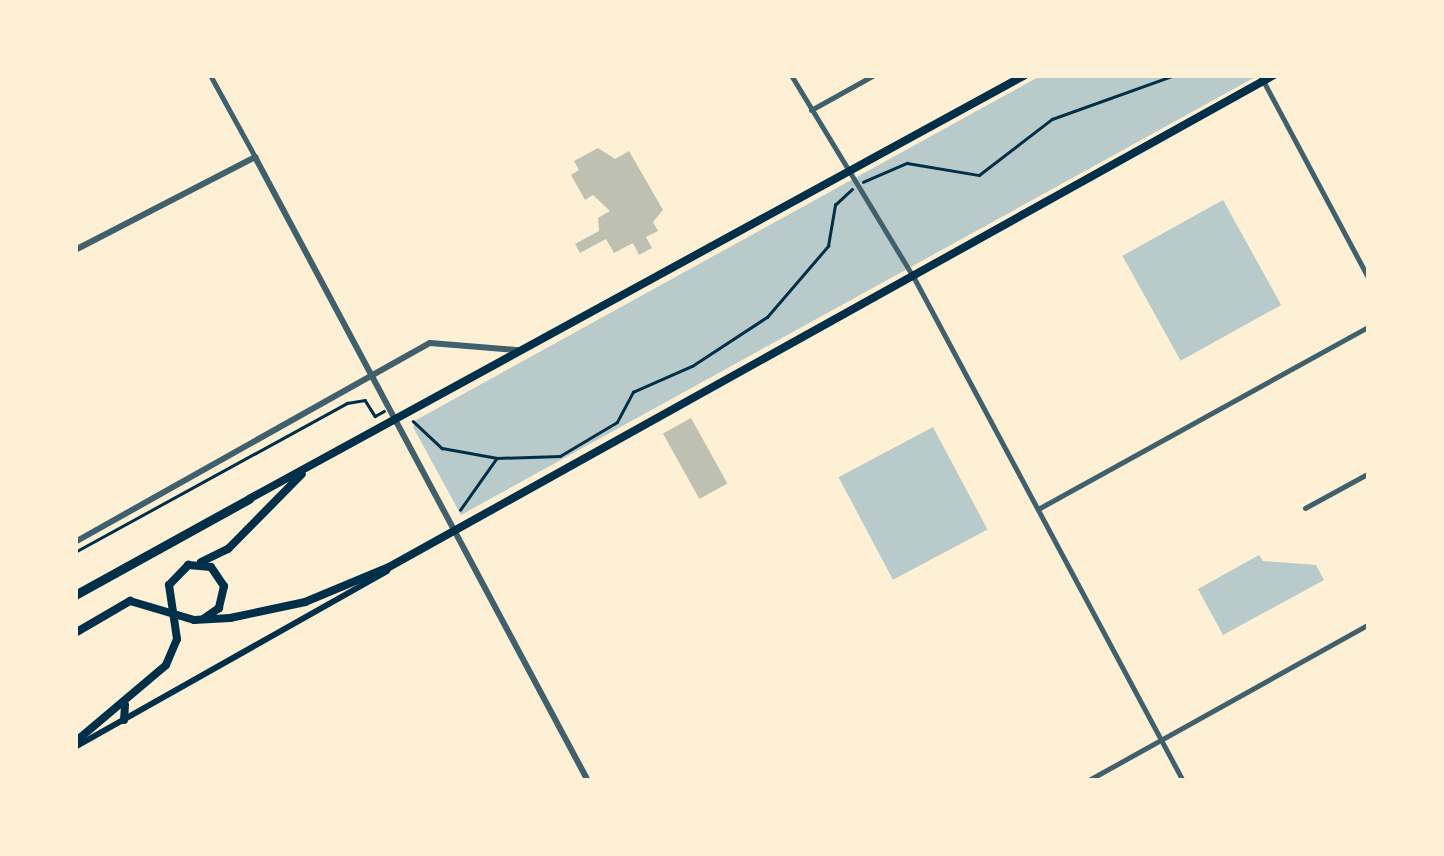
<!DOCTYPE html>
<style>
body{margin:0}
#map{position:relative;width:1444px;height:856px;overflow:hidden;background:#fdf0d5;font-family:Overpass,sans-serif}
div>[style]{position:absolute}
.green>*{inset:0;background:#b9caca;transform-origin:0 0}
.building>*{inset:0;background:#bec0b2;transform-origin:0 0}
.path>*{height:2.5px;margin:-1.25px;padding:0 1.25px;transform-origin:1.25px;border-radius:1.25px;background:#003049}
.minor>*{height:5px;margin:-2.5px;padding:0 2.5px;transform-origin:2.5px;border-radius:2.5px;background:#3f606c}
.tertiary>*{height:6px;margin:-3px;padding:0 3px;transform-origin:3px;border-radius:3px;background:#3f606c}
.secondary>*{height:6px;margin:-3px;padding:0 3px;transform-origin:3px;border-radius:3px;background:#003049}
.trunk>*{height:8px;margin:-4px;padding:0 4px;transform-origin:4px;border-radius:4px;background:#003049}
.motorway>*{height:9px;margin:-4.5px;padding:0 4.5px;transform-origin:4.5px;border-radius:4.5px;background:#003049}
span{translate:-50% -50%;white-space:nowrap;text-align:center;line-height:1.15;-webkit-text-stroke:8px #fdf0d5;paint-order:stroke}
.frame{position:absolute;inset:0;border:78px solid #fdf0d5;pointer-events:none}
</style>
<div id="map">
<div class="green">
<i style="clip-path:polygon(1042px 75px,1259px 75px,461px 515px,413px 427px,416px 420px)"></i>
<i style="left:1223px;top:200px;width:120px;height:115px;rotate:61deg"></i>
<i style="left:933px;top:427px;width:116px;height:107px;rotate:62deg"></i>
<i style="clip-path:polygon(1259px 555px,1263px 561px,1316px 565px,1324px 580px,1223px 635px,1198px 589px)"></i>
</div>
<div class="building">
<i style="clip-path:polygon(598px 148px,615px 159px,629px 151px,663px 210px,653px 222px,658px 231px,646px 237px,652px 248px,639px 255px,633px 243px,614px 253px,606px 239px,580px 253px,575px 244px,599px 231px,598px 218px,610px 211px,593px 195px,585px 200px,571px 175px,579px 170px,574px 161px)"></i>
<i style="left:691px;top:418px;width:75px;height:32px;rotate:61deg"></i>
</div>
<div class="path">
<i style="left:1193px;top:75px;width:19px"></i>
<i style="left:863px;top:182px;width:48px;rotate:-23.4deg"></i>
<i style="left:907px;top:163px;width:73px;rotate:9.5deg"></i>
<i style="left:979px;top:175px;width:92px;rotate:-37.5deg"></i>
<i style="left:1052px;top:119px;width:131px;rotate:-19.7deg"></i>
<i style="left:413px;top:421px;width:40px;rotate:43deg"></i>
<i style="left:442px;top:448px;width:56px;rotate:10.3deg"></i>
<i style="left:497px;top:458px;width:63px;rotate:-1.8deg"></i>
<i style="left:560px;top:456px;width:66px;rotate:-30.8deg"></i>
<i style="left:617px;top:422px;width:34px;rotate:-62deg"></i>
<i style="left:633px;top:392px;width:64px;rotate:-23.8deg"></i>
<i style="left:692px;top:366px;width:90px;rotate:-33.2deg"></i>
<i style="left:767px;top:317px;width:94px;rotate:-49.3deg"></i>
<i style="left:828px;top:246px;width:42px;rotate:-80.3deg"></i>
<i style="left:835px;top:205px;width:23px;rotate:-43deg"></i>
<i style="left:460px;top:510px;width:62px;rotate:-54.8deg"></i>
<i style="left:75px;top:552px;width:310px;rotate:-28.7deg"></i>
<i style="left:347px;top:403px;width:18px;rotate:-9deg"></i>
<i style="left:365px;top:400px;width:19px;rotate:58deg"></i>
<i style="left:375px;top:416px;width:10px;rotate:-29deg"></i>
</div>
<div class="minor">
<i style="left:210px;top:75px;width:94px;rotate:61.2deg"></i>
<i style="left:791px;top:75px;width:237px;rotate:58.8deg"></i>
<i style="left:914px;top:278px;width:570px;rotate:61.86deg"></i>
<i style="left:1260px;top:75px;width:231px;rotate:61.9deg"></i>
<i style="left:811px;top:110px;width:72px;rotate:-29.1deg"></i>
<i style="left:1305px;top:508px;width:73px;rotate:-28.7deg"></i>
<i style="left:1038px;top:509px;width:378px;rotate:-28.9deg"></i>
<i style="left:1087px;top:781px;width:323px;rotate:-29.1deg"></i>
</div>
<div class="tertiary">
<i style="left:75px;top:250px;width:203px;rotate:-27.3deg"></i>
<i style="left:255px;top:157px;width:707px;rotate:61.91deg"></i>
<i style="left:75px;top:542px;width:407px;rotate:-29.3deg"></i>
<i style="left:430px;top:343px;width:87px;rotate:4.6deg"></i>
</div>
<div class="secondary">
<i style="left:75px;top:747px;width:358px;rotate:-29.4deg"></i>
</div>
<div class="trunk">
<i style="left:249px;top:499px;width:884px;rotate:-28.65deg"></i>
<i style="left:201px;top:562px;width:30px;rotate:-26deg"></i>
<i style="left:228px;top:549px;width:105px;rotate:-45.4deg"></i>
<i style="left:75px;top:633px;width:64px;rotate:-30.2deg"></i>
<i style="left:130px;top:601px;width:67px;rotate:16.5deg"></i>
<i style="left:194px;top:620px;width:36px;rotate:-3deg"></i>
<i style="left:230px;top:618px;width:77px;rotate:-12deg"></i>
<i style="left:305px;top:602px;width:91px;rotate:-22.6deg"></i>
<i style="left:389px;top:567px;width:1013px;rotate:-29.07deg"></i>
<i style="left:124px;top:720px;width:15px;rotate:-86deg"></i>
<i style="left:75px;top:742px;width:119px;rotate:-40.2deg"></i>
<i style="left:166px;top:665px;width:28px;rotate:-67deg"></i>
<i style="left:177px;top:639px;width:55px;rotate:-98.4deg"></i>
<i style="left:169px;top:585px;width:28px;rotate:-46deg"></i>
<i style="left:188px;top:565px;width:23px;rotate:5deg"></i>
<i style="left:211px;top:567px;width:23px;rotate:56deg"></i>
<i style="left:224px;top:586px;width:23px;rotate:103deg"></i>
<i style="left:219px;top:608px;width:19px;rotate:145deg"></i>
</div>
<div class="motorway">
<i style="left:75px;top:595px;width:199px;rotate:-28.9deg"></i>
</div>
<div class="frame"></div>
</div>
